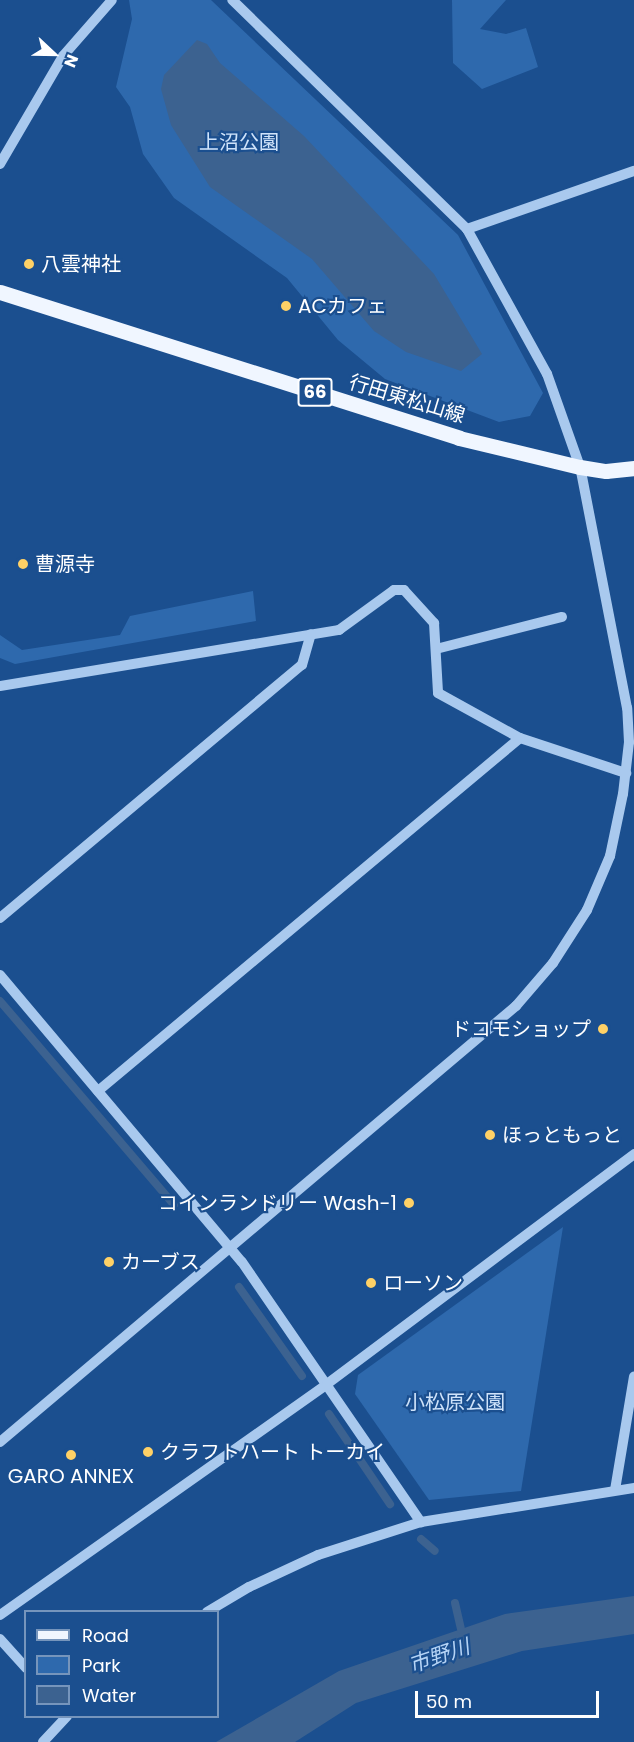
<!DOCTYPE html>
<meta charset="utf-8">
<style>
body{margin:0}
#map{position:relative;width:634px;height:1742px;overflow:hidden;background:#1b4f8f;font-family:Poppins,"Noto Sans JP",sans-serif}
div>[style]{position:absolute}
.green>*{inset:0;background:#2e69ad}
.water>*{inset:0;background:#3c6290}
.stream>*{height:8px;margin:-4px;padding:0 4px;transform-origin:4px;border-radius:4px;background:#3c6290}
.minor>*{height:10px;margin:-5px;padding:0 5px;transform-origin:5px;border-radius:5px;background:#a9c9ee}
.major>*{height:15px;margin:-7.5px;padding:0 7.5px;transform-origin:7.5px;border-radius:7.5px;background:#f0f6ff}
.dots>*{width:16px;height:16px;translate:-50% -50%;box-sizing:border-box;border:3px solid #1b4f8f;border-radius:50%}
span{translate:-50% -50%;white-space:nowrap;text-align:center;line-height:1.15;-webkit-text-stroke:4.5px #1b4f8f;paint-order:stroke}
.shield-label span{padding:2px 4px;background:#1b4f8f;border:2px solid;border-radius:4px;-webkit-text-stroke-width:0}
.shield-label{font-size:18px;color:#fff;font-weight:700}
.park-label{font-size:20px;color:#cfe3fa}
.poi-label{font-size:20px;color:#fff}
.left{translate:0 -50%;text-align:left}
.right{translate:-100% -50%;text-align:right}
.street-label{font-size:20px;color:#fff}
.water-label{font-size:21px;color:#b5d3f5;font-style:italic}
.legend{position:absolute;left:24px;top:1610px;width:195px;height:108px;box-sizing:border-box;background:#1b4f8f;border:2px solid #7695bc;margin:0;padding:8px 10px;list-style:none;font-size:18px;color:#fff}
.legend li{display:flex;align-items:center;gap:12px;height:30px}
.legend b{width:30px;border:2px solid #7695bc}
.north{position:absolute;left:24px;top:24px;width:60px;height:60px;-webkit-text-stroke:4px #1b4f8f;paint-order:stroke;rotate:112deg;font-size:16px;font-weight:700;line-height:24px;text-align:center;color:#fff}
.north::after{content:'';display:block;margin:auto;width:21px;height:27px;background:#fff;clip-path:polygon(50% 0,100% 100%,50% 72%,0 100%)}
.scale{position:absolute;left:415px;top:1691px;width:184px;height:27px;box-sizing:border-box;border:3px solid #fff;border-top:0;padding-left:8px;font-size:18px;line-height:21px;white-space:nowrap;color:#fff;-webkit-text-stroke:4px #1b4f8f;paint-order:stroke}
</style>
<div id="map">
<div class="green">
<i style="clip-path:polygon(129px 0,211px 0,458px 235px,543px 393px,530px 416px,499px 422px,385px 379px,338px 340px,287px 278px,174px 198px,143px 154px,130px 107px,116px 87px,132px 19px)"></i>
<i style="clip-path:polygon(452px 0,506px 0,480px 29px,506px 34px,526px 28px,538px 67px,482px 89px,453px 63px)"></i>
<i style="clip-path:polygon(253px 591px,256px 621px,15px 664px,0 658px,0 635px,22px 650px,120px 635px,130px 616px)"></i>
<i style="clip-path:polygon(563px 1227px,521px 1491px,429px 1500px,355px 1394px,358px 1375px)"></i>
</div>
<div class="water">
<i style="clip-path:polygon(197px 40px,207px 44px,220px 63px,304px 136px,434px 274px,482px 354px,461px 371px,406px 352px,374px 331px,312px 259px,210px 187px,171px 125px,161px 89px,164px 75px)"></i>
<i style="clip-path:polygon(634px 1596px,634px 1634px,522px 1651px,356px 1703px,295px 1742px,216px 1742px,339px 1671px,505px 1614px)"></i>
</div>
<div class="stream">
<i style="left:0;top:1001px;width:268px;rotate:49.5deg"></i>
<i style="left:239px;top:1287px;width:109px;rotate:54.7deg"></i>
<i style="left:329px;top:1414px;width:109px;rotate:55.9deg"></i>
<i style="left:421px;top:1539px;width:18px;rotate:41deg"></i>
<i style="left:455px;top:1603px;width:27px;rotate:77deg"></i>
</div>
<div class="minor">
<i style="left:0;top:164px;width:125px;rotate:-59.7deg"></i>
<i style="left:63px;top:56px;width:74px;rotate:-48.8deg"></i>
<i style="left:467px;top:229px;width:177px;rotate:-19.2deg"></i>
<i style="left:436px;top:649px;width:130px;rotate:-14.3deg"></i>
<i style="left:0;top:686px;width:344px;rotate:-9.4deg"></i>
<i style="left:339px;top:630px;width:68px;rotate:-36deg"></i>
<i style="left:394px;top:590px;width:10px"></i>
<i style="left:404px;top:590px;width:45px;rotate:47.7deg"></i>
<i style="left:434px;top:623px;width:70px;rotate:86.7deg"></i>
<i style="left:438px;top:693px;width:94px;rotate:28.8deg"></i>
<i style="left:520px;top:738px;width:112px;rotate:18.3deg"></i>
<i style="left:0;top:918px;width:394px;rotate:-40deg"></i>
<i style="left:302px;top:665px;width:32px;rotate:-74deg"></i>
<i style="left:0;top:975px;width:375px;rotate:49.9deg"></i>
<i style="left:242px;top:1262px;width:316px;rotate:55.5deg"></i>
<i style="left:98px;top:1091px;width:550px;rotate:-39.91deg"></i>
<i style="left:0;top:1442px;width:676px;rotate:-40.2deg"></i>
<i style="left:516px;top:1006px;width:57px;rotate:-49.3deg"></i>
<i style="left:553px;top:963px;width:63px;rotate:-57.3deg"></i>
<i style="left:587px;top:910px;width:59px;rotate:-66.9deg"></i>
<i style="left:610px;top:856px;width:63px;rotate:-78.2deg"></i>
<i style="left:623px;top:794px;width:52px;rotate:-83.4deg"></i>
<i style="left:629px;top:742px;width:34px;rotate:-93deg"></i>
<i style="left:627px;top:708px;width:246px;rotate:-101deg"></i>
<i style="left:580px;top:467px;width:99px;rotate:-109.5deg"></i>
<i style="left:547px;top:374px;width:166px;rotate:-118.9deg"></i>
<i style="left:467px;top:229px;width:328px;rotate:-135.7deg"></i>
<i style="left:615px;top:1490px;width:115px;rotate:-80.5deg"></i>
<i style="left:207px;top:1612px;width:49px;rotate:-30.8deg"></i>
<i style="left:249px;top:1587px;width:76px;rotate:-24.9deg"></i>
<i style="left:318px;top:1555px;width:108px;rotate:-17.8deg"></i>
<i style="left:421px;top:1522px;width:216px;rotate:-9.1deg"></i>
<i style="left:0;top:1615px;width:400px;rotate:-35.2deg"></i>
<i style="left:327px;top:1384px;width:384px;rotate:-36.8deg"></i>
<i style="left:0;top:1639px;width:39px;rotate:48deg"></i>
<i style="left:43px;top:1742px;width:35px;rotate:-47deg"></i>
</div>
<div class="major">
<i style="left:0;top:292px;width:482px;rotate:17.6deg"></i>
<i style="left:459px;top:438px;width:124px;rotate:13.5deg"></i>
<i style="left:580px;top:467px;width:26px;rotate:9deg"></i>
<i style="left:606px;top:471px;width:28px;rotate:-6deg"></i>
</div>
<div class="dots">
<i style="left:29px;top:264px;background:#ffd166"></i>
<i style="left:286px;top:306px;background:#ffd166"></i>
<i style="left:23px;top:564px;background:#ffd166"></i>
<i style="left:603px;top:1029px;background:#ffd166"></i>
<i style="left:490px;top:1135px;background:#ffd166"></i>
<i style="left:409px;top:1203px;background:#ffd166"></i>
<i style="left:109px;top:1262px;background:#ffd166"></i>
<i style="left:371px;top:1283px;background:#ffd166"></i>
<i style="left:148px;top:1452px;background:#ffd166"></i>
<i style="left:71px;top:1455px;background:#ffd166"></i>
</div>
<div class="shield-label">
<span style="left:315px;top:392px">66</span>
</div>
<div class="park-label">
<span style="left:239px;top:142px">上沼公園</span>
<span style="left:455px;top:1402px">小松原公園</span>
</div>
<div class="poi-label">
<span class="left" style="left:41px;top:264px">八雲神社</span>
<span class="left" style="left:298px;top:306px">ACカフェ</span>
<span class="left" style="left:35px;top:564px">曹源寺</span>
<span class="right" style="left:591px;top:1029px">ドコモショップ</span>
<span class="left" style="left:502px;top:1135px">ほっともっと</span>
<span class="right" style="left:397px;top:1203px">コインランドリー Wash-1</span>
<span class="left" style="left:121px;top:1262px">カーブス</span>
<span class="left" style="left:383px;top:1283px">ローソン</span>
<span class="left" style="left:160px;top:1452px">クラフトハート トーカイ</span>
<span style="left:71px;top:1476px">GARO ANNEX</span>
</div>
<div class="street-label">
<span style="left:407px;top:399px;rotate:17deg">行田東松山線</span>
</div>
<div class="water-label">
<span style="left:439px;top:1656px;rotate:-19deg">市野川</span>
</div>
<ul class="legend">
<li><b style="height:8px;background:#f0f6ff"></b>Road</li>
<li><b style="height:16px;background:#2e69ad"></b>Park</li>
<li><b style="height:16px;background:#3c6290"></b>Water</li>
</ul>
<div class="north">N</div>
<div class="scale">50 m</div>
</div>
